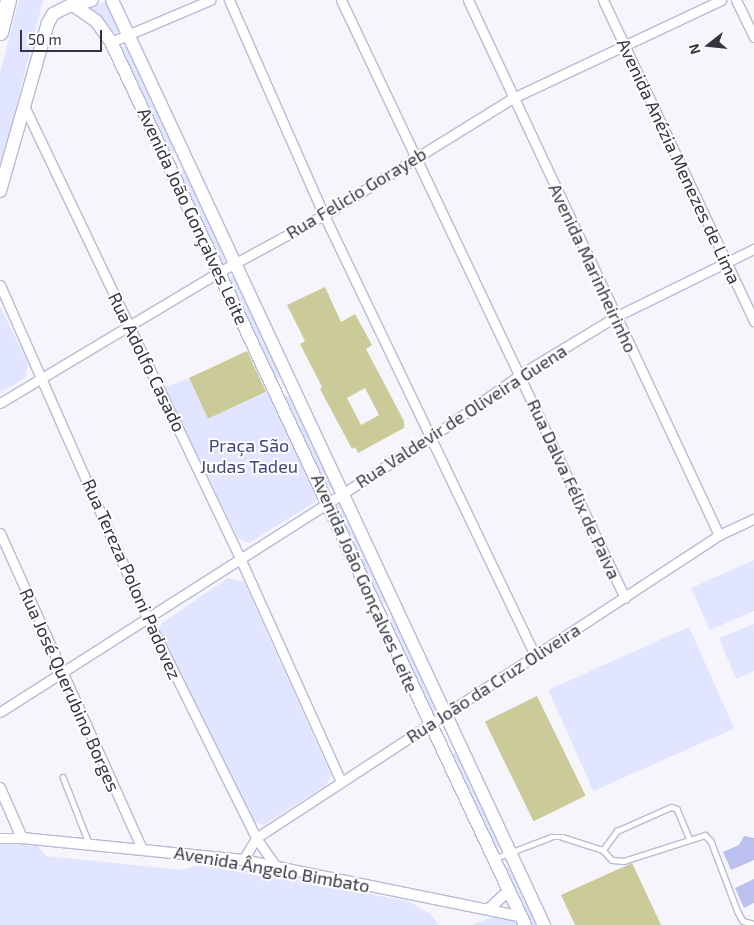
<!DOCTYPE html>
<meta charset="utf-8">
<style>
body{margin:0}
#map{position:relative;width:754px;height:925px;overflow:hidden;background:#f5f5fb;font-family:"Exo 2",sans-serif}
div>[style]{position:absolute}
.green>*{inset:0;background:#e1e5ff;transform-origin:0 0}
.water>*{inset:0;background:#bbc0ee}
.building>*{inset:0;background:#cbcb9a;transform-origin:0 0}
.roads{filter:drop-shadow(1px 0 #b7bbd5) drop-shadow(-1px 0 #b7bbd5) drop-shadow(0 1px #b7bbd5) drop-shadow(0 -1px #b7bbd5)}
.service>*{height:4.5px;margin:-2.25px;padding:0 2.25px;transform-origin:2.25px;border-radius:2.25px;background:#fff}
.minor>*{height:9px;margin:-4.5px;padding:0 4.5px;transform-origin:4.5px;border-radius:4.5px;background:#fff}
.tertiary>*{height:10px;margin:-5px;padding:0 5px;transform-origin:5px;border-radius:5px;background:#fff}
.secondary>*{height:12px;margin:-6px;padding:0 6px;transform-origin:6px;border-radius:6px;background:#fff}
.motorway>*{height:15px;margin:-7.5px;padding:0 7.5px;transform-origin:7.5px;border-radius:7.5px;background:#fff}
span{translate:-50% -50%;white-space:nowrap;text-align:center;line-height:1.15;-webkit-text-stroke:4px #fff;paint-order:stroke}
.street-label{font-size:18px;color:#343540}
.park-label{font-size:18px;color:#42447e}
.north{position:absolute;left:684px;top:20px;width:50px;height:50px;-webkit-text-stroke:4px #fff;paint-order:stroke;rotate:254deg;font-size:14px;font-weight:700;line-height:20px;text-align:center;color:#343540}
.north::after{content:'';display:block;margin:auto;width:18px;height:22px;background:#343540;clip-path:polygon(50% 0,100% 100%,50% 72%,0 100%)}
.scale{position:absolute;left:20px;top:30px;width:82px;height:22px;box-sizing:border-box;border:2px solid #343540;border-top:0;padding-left:6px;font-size:15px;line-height:18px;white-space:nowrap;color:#343540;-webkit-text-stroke:4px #fff;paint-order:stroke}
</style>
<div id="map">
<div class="green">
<i style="clip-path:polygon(19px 0,43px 0,0 171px,0 73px)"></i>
<i style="clip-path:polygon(107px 0,119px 29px,117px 34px,90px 9px)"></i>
<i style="clip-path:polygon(125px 45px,176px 149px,172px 155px,121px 48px)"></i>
<i style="clip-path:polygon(183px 170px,187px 172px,226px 263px,220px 263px,179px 173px)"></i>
<i style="clip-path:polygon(231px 276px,235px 277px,281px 379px,273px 378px,228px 280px)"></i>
<i style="clip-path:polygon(0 307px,28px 363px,25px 378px,0 393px)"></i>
<i style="clip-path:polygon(189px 379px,208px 419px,269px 391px,318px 493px,315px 502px,249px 543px,238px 538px,164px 387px)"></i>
<i style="clip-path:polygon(287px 396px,290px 397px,335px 489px,327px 489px,284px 397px)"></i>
<i style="clip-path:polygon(340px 503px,386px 602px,383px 604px,336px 508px)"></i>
<i style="clip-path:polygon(754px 560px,754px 611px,710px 630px,691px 588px)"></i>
<i style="clip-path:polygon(228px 578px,244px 582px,331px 775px,326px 785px,264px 825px,254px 822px,159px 630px,162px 623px)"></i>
<i style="clip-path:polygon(393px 617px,436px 712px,431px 718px,388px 621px)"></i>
<i style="clip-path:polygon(754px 624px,754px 671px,736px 679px,719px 638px)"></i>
<i style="left:689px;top:627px;width:111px;height:154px;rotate:66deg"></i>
<i style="clip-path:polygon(456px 753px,499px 845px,495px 851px,448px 754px)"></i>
<i style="clip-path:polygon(0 843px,38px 846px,46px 856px,182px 870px,204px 863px,282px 876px,410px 902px,430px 914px,439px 925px,0 925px)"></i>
<i style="clip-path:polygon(512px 867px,539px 925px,529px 925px,504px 868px)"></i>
<i style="clip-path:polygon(494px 916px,508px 918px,520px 925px,472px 925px)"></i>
</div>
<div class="water">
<i style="clip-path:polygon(744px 836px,754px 838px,754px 860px,731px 870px,723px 852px,739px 845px)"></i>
<i style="clip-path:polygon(754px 879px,754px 903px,744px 908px,735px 888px)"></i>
</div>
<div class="building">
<i style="clip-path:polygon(evenodd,325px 287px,341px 322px,355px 314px,372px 345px,366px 349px,404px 421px,404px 428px,358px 453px,355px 447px,352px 449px,320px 389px,322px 387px,300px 344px,305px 341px,287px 305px,325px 287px,365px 388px,379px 415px,361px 425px,347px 398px,365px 388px)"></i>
<i style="left:247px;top:351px;width:45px;height:64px;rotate:65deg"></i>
<i style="left:537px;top:696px;width:111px;height:58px;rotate:64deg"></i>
<i style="clip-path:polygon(632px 863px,661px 925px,575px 925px,561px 895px)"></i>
</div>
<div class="roads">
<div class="service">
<i style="left:63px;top:777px;width:71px;rotate:68.5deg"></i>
<i style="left:603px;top:850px;width:24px;rotate:-54deg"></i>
<i style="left:617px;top:831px;width:59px;rotate:-24deg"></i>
<i style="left:671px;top:807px;width:6px;rotate:18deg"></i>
<i style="left:677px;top:809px;width:33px;rotate:67deg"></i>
<i style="left:496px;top:858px;width:59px;rotate:-20.9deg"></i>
<i style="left:551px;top:837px;width:11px"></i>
<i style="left:562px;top:837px;width:43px;rotate:17.6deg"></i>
<i style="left:603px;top:850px;width:13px;rotate:48deg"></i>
<i style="left:612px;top:860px;width:12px;rotate:5deg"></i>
<i style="left:624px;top:861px;width:85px;rotate:-17.8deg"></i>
<i style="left:705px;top:835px;width:8px;rotate:45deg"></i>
<i style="left:711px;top:841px;width:76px;rotate:69.2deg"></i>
<i style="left:738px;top:912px;width:10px;rotate:61deg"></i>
<i style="left:743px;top:921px;width:11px;rotate:15deg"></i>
</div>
<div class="minor">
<i style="left:229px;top:0;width:235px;rotate:66.2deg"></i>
<i style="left:324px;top:215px;width:488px;rotate:64.4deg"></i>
<i style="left:341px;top:0;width:662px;rotate:64.6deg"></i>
<i style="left:468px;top:0;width:591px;rotate:64.87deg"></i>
<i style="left:603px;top:0;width:355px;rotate:64.8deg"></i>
<i style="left:736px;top:0;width:41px;rotate:64.1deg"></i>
<i style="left:111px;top:42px;width:108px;rotate:-23deg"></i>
<i style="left:24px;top:106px;width:501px;rotate:64.46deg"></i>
<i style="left:240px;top:558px;width:246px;rotate:65.7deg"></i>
<i style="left:0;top:285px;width:364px;rotate:66.2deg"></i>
<i style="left:147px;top:618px;width:246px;rotate:63.6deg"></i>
<i style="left:256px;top:838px;width:35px;rotate:55deg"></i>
<i style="left:0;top:403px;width:255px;rotate:-30.9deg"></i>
<i style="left:219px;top:272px;width:119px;rotate:-28.5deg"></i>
<i style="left:324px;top:215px;width:222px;rotate:-31.8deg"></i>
<i style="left:513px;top:98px;width:230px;rotate:-25.2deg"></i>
<i style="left:0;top:533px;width:344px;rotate:65.8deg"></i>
<i style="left:0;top:712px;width:510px;rotate:-32.51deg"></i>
<i style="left:430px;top:438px;width:111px;rotate:-35.1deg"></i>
<i style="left:521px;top:374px;width:110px;rotate:-31.2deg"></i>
<i style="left:615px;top:317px;width:155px;rotate:-26.1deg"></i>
<i style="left:0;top:838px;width:22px"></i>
<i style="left:243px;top:860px;width:26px;rotate:-59deg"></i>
<i style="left:256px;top:838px;width:553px;rotate:-33.2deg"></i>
<i style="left:719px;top:535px;width:38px;rotate:-25deg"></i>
</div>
<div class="tertiary">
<i style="left:0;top:788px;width:55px;rotate:66.3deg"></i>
<i style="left:22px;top:838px;width:222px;rotate:5.7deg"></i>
<i style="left:243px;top:860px;width:285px;rotate:11.5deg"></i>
<i style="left:490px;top:908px;width:26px;rotate:-43deg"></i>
</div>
<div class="secondary">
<i style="left:112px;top:0;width:1021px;rotate:64.97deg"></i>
<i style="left:73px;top:6px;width:20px;rotate:-18deg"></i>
<i style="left:76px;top:7px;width:24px;rotate:35deg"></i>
<i style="left:96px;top:21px;width:26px;rotate:54deg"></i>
<i style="left:111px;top:42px;width:975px;rotate:64.88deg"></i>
<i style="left:0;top:191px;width:175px;rotate:-74.1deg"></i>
<i style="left:48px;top:23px;width:10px;rotate:-61deg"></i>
<i style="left:53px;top:14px;width:18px;rotate:-27deg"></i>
</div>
<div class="motorway">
<i style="left:0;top:32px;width:33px;rotate:-76deg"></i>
</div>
</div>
<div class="street-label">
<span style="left:679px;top:161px;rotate:65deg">Avenida Anézia Menezes de Lima</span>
<span style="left:356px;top:193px;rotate:-31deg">Rua Felicio Gorayeb</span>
<span style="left:193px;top:216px;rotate:65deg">Avenida João Gonçalves Leite</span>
<span style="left:593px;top:268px;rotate:65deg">Avenida Marinheirinho</span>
<span style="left:147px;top:362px;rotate:64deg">Rua Adolfo Casado</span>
<span style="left:461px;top:416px;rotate:-33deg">Rua Valdevir de Oliveira Guena</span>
<span style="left:574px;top:489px;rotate:65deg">Rua Dalva Félix de Paiva</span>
<span style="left:132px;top:579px;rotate:66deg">Rua Tereza Poloni Padovez</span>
<span style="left:365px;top:583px;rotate:66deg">Avenida João Gonçalves Leite</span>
<span style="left:493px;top:683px;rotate:-33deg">Rua João da Cruz Oliveira</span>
<span style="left:70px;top:690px;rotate:66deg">Rua José Querubino Borges</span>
<span style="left:272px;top:869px;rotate:10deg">Avenida Ângelo Bimbato</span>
</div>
<div class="park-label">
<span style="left:249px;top:456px">Praça São<br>Judas Tadeu</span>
</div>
<div class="north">N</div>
<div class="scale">50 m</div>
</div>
